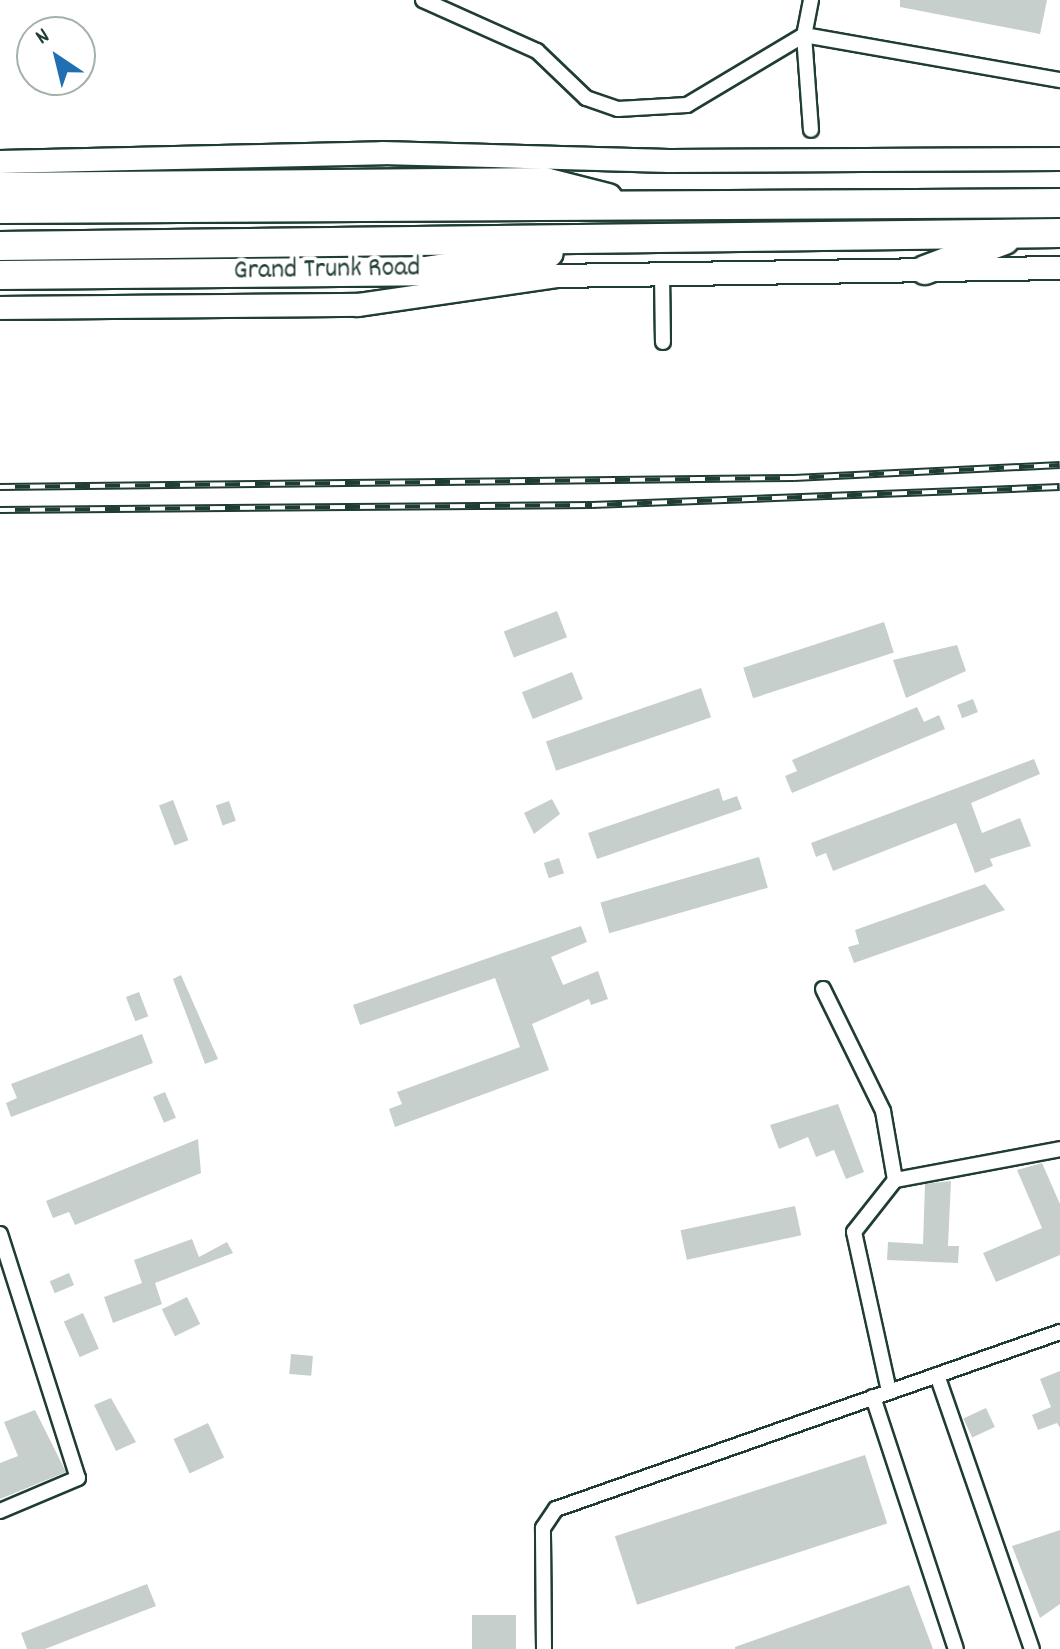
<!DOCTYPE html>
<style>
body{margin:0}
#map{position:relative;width:1060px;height:1649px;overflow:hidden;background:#fff;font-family:Dekko,sans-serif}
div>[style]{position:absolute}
.building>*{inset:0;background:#c7cfcc;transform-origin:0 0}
.roads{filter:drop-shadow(2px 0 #1f3d34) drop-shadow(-2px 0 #1f3d34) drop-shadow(0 2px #1f3d34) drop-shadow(0 -2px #1f3d34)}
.street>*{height:14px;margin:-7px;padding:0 7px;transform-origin:7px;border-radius:7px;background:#fff}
.secondary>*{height:22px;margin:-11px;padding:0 11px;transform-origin:11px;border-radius:11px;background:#fff}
.highway>*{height:28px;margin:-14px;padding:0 14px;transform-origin:14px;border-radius:14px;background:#fff}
.rail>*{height:8px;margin-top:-4px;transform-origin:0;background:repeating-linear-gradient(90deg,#fff 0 15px,#1f3d34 0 30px);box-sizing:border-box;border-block:2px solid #1f3d34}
span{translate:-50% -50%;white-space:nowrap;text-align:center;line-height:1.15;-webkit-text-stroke:8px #fff;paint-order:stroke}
.street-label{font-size:28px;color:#1f3d34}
.north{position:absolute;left:16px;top:16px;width:80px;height:80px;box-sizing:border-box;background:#fff;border:2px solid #a5b1ae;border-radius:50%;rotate:325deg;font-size:22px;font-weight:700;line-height:32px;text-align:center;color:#1f3d34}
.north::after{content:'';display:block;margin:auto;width:28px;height:36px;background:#1f6fb2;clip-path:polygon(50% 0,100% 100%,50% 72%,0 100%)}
</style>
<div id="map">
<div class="building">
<i style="clip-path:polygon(900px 0,1047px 0,1040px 34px,900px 7px)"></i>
<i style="left:557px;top:611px;width:28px;height:57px;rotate:69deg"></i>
<i style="left:884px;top:622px;width:32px;height:148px;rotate:72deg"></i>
<i style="clip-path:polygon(957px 645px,966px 671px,906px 698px,893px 660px)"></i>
<i style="left:572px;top:672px;width:29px;height:54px;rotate:68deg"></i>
<i style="left:701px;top:688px;width:31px;height:164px;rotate:71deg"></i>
<i style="left:973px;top:699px;width:14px;height:17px;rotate:69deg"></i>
<i style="clip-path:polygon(917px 707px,924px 722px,939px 715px,945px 729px,792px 793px,785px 776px,797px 771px,792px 760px)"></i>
<i style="clip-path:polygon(1034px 759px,1040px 774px,971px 803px,982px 833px,1020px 818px,1031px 846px,990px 859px,993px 866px,975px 873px,956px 823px,833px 871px,826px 853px,816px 857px,811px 843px)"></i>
<i style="clip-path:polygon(719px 788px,723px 801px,737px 796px,742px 809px,597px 859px,588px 833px)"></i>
<i style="clip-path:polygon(552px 799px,560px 814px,534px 834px,524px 813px)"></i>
<i style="left:173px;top:800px;width:43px;height:15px;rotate:69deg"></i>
<i style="left:229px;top:801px;width:21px;height:14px;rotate:71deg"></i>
<i style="left:759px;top:857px;width:32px;height:165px;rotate:74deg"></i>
<i style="left:559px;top:858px;width:16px;height:16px;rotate:72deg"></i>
<i style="clip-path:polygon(985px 884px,1005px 910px,854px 963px,848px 947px,859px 944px,855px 930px)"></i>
<i style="clip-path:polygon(581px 926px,587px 942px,551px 957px,563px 985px,598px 971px,608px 999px,591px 1005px,589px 999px,532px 1024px,549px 1070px,395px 1127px,389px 1109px,402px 1104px,397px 1092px,520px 1047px,495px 978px,360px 1025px,353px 1005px)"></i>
<i style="clip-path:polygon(181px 975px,218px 1059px,205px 1064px,173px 979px)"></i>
<i style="left:139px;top:992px;width:26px;height:14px;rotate:69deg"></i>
<i style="clip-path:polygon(142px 1034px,153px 1063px,11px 1117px,6px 1103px,17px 1098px,11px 1084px)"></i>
<i style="left:165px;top:1092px;width:28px;height:13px;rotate:67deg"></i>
<i style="clip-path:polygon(838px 1104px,864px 1172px,846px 1179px,834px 1150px,816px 1157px,808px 1137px,779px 1149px,770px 1125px)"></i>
<i style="clip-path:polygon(198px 1139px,201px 1173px,75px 1225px,69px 1212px,53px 1218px,46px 1201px)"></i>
<i style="clip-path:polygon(1042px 1163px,1060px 1204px,1060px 1255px,996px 1282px,983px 1253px,1042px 1228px,1017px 1170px)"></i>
<i style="clip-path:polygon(951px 1181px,948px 1246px,959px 1246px,958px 1263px,887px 1260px,888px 1242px,923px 1244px,925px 1184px)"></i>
<i style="left:795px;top:1206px;width:30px;height:117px;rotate:78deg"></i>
<i style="clip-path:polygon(192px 1239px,199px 1257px,227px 1242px,233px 1253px,155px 1283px,162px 1304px,113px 1323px,104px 1297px,142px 1283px,134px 1260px)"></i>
<i style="left:69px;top:1273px;width:13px;height:21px;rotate:67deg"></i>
<i style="left:187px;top:1297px;width:30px;height:28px;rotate:64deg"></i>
<i style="left:83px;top:1313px;width:39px;height:21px;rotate:66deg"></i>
<i style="left:291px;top:1354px;width:22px;height:20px;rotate:5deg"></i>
<i style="clip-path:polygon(1060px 1371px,1060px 1428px,1057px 1423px,1038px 1430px,1032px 1415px,1051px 1407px,1040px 1379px)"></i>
<i style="clip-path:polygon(111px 1398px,136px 1442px,116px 1451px,94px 1405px)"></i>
<i style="left:986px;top:1408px;width:21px;height:25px;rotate:65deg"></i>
<i style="clip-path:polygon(35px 1410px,66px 1472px,0 1499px,0 1463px,18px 1456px,4px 1422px)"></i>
<i style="left:208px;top:1423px;width:38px;height:38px;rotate:65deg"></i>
<i style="left:865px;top:1455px;width:72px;height:263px;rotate:72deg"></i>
<i style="clip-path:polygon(1060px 1530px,1060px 1604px,1040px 1618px,1012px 1546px)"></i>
<i style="clip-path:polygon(147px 1584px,156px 1606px,45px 1649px,27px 1649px,21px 1633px)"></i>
<i style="clip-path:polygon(909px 1585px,933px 1649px,735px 1649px,735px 1647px)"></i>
<i style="left:516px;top:1615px;width:34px;height:44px;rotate:90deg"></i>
</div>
<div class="roads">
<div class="street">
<i style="left:423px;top:0;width:125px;rotate:24.1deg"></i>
<i style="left:537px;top:51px;width:68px;rotate:43.8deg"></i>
<i style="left:586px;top:98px;width:34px;rotate:19deg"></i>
<i style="left:618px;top:109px;width:69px;rotate:-3.3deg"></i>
<i style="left:687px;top:105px;width:136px;rotate:-30.9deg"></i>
<i style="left:804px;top:35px;width:260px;rotate:10deg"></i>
<i style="left:811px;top:0;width:36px;rotate:101deg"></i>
<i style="left:804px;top:35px;width:95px;rotate:85.8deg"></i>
<i style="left:662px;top:273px;width:69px;rotate:89.2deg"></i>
<i style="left:823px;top:989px;width:136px;rotate:63.8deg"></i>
<i style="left:883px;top:1111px;width:70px;rotate:80.1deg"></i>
<i style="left:895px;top:1180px;width:66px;rotate:128.3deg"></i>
<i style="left:854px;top:1232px;width:163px;rotate:77.6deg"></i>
<i style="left:895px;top:1180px;width:168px;rotate:-10.6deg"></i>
<i style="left:0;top:1234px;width:256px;rotate:72.3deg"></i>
<i style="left:78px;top:1478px;width:85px;rotate:157.1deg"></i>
<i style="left:937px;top:1375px;width:290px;rotate:70.9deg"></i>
<i style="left:873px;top:1397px;width:265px;rotate:71.8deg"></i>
<i style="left:544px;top:1649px;width:121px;rotate:-90.5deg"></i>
<i style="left:543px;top:1528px;width:23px;rotate:-56deg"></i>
<i style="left:556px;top:1509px;width:534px;rotate:-19.35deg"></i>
</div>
<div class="secondary">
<i style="left:0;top:162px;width:382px;rotate:-1.3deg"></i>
<i style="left:382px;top:153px;width:287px;rotate:1.6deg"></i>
<i style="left:669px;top:161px;width:391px;rotate:-0.3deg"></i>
<i style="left:0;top:308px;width:358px;rotate:-0.5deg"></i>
<i style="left:358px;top:305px;width:200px;rotate:-8.3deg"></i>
<i style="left:556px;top:276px;width:504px;rotate:-0.91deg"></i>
</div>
<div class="highway">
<i style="left:0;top:187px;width:545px;rotate:-0.53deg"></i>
<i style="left:545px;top:182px;width:65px;rotate:14.3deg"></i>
<i style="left:0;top:209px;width:1060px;rotate:-0.32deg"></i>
<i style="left:0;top:246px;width:1060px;rotate:-0.7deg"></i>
<i style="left:925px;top:270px;width:85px;rotate:-20.6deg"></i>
<i style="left:0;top:275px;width:425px;rotate:-0.5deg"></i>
<i style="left:425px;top:271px;width:125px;rotate:-8.3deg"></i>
</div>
</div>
<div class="rail">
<i style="left:0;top:487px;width:794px;rotate:-0.65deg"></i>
<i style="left:794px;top:478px;width:266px;rotate:-2.8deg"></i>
<i style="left:0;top:510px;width:592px;rotate:-0.48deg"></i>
<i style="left:592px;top:505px;width:468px;rotate:-2.2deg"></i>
</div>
<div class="street-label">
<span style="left:327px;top:271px;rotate:-1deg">Grand Trunk Road</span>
</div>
<div class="north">N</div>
</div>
